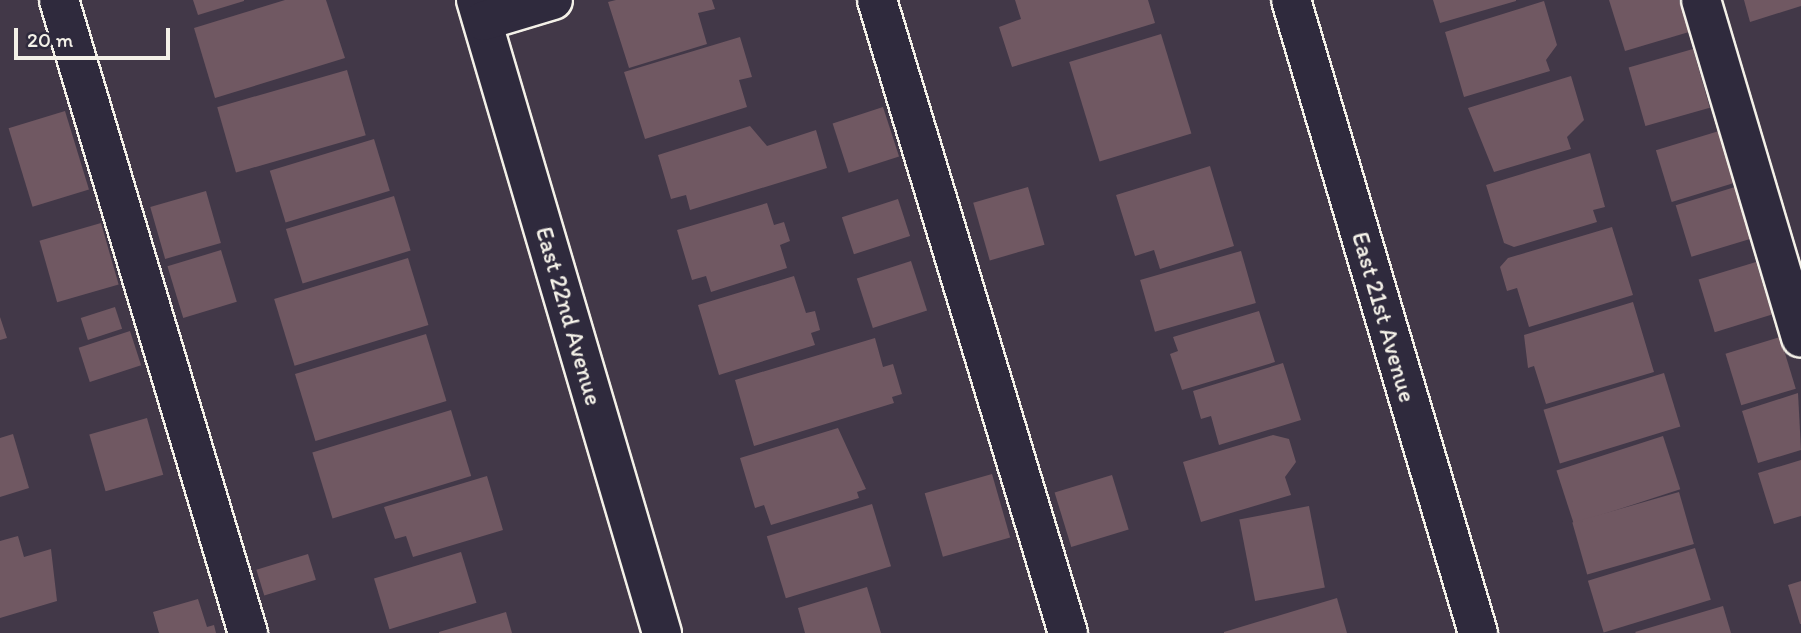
<!DOCTYPE html>
<style>
body{margin:0}
#map{position:relative;width:1801px;height:633px;overflow:hidden;background:#423848;font-family:Itim,sans-serif}
div>[style]{position:absolute}
.building>*{inset:0;background:#705862;transform-origin:0 0}
.roads{filter:drop-shadow(2px 0 #f4f1e8) drop-shadow(-2px 0 #f4f1e8) drop-shadow(0 2px #f4f1e8) drop-shadow(0 -2px #f4f1e8)}
.minor>*{height:38px;margin:-19px;padding:0 19px;transform-origin:19px;border-radius:19px;background:#2f2a3d}
span{translate:-50% -50%;white-space:nowrap;text-align:center;line-height:1.15;-webkit-text-stroke:5px #2f2a3d;paint-order:stroke}
.street-label{font-size:24px;color:#f4f1e8}
.scale{position:absolute;left:14px;top:28px;width:156px;height:32px;box-sizing:border-box;border:4px solid #f4f1e8;border-top:0;padding-left:9px;font-size:21px;line-height:24px;white-space:nowrap;color:#f4f1e8;-webkit-text-stroke:5px #2f2a3d;paint-order:stroke}
</style>
<div id="map">
<div class="building">
<i style="clip-path:polygon(193px 0,244px 0,244px 1px,198px 15px)"></i>
<i style="clip-path:polygon(285px 0,326px 0,345px 58px,215px 98px,194px 28px)"></i>
<i style="clip-path:polygon(616px 0,712px 0,715px 9px,698px 13px,707px 44px,629px 68px,608px 2px)"></i>
<i style="clip-path:polygon(1015px 0,1148px 0,1155px 23px,1012px 67px,999px 27px,1021px 19px)"></i>
<i style="clip-path:polygon(1433px 0,1516px 0,1516px 1px,1440px 23px)"></i>
<i style="clip-path:polygon(1609px 0,1679px 0,1689px 32px,1625px 51px)"></i>
<i style="clip-path:polygon(1744px 0,1801px 0,1801px 6px,1750px 22px)"></i>
<i style="clip-path:polygon(1544px 1px,1557px 45px,1546px 60px,1550px 71px,1464px 97px,1445px 32px)"></i>
<i style="left:1161px;top:34px;width:104px;height:96px;rotate:73deg"></i>
<i style="clip-path:polygon(740px 37px,752px 77px,739px 80px,747px 107px,645px 139px,624px 72px)"></i>
<i style="left:1693px;top:49px;width:61px;height:67px;rotate:74deg"></i>
<i style="left:347px;top:70px;width:68px;height:135px;rotate:74deg"></i>
<i style="clip-path:polygon(1571px 76px,1584px 120px,1567px 137px,1571px 149px,1494px 172px,1468px 108px)"></i>
<i style="left:883px;top:107px;width:52px;height:53px;rotate:72deg"></i>
<i style="left:65px;top:111px;width:82px;height:59px;rotate:73deg"></i>
<i style="clip-path:polygon(750px 126px,767px 146px,816px 130px,827px 168px,690px 210px,686px 195px,671px 199px,658px 155px)"></i>
<i style="left:1719px;top:131px;width:54px;height:66px;rotate:73deg"></i>
<i style="left:374px;top:139px;width:54px;height:109px;rotate:73deg"></i>
<i style="clip-path:polygon(1590px 153px,1605px 207px,1593px 210px,1597px 222px,1514px 247px,1504px 243px,1486px 185px)"></i>
<i style="clip-path:polygon(1210px 166px,1234px 246px,1160px 269px,1154px 250px,1135px 256px,1116px 195px)"></i>
<i style="left:1028px;top:187px;width:60px;height:57px;rotate:74deg"></i>
<i style="left:1735px;top:187px;width:54px;height:62px;rotate:73deg"></i>
<i style="left:206px;top:191px;width:54px;height:58px;rotate:74deg"></i>
<i style="left:394px;top:196px;width:57px;height:113px;rotate:73deg"></i>
<i style="left:898px;top:199px;width:39px;height:59px;rotate:72deg"></i>
<i style="clip-path:polygon(767px 203px,774px 225px,784px 222px,790px 241px,780px 245px,787px 268px,711px 292px,706px 276px,692px 280px,677px 230px)"></i>
<i style="left:101px;top:223px;width:64px;height:64px;rotate:74deg"></i>
<i style="clip-path:polygon(1612px 227px,1633px 295px,1529px 327px,1517px 288px,1507px 291px,1500px 267px,1508px 258px)"></i>
<i style="left:221px;top:250px;width:54px;height:56px;rotate:73deg"></i>
<i style="left:1241px;top:251px;width:54px;height:105px;rotate:74deg"></i>
<i style="left:408px;top:258px;width:70px;height:140px;rotate:73deg"></i>
<i style="left:911px;top:261px;width:52px;height:57px;rotate:72deg"></i>
<i style="left:1756px;top:262px;width:55px;height:60px;rotate:73deg"></i>
<i style="clip-path:polygon(794px 276px,806px 313px,815px 311px,820px 330px,811px 333px,815px 345px,719px 375px,698px 305px)"></i>
<i style="clip-path:polygon(1633px 302px,1654px 372px,1546px 404px,1534px 366px,1528px 368px,1524px 335px)"></i>
<i style="left:115px;top:307px;width:23px;height:36px;rotate:72deg"></i>
<i style="clip-path:polygon(1259px 311px,1275px 362px,1182px 390px,1170px 354px,1178px 351px,1173px 337px)"></i>
<i style="clip-path:polygon(0 317px,7px 338px,0 340px)"></i>
<i style="left:130px;top:331px;width:36px;height:54px;rotate:72deg"></i>
<i style="left:426px;top:334px;width:70px;height:137px;rotate:73deg"></i>
<i style="left:1780px;top:337px;width:54px;height:57px;rotate:73deg"></i>
<i style="clip-path:polygon(875px 338px,883px 367px,893px 364px,902px 394px,892px 397px,894px 403px,754px 446px,735px 380px)"></i>
<i style="clip-path:polygon(1283px 363px,1301px 420px,1219px 445px,1211px 416px,1201px 419px,1193px 391px)"></i>
<i style="left:1664px;top:373px;width:56px;height:126px;rotate:73deg"></i>
<i style="clip-path:polygon(1798px 393px,1801px 450px,1758px 463px,1742px 411px)"></i>
<i style="left:451px;top:410px;width:69px;height:145px;rotate:73deg"></i>
<i style="left:147px;top:418px;width:59px;height:60px;rotate:74deg"></i>
<i style="clip-path:polygon(838px 428px,866px 489px,857px 492px,859px 498px,771px 525px,764px 505px,755px 508px,740px 458px)"></i>
<i style="clip-path:polygon(13px 434px,29px 488px,0 497px,0 438px)"></i>
<i style="clip-path:polygon(1273px 435px,1289px 439px,1296px 462px,1285px 477px,1291px 495px,1201px 522px,1183px 462px)"></i>
<i style="left:1663px;top:436px;width:56px;height:112px;rotate:72deg"></i>
<i style="clip-path:polygon(1801px 460px,1801px 516px,1774px 524px,1758px 473px)"></i>
<i style="left:992px;top:474px;width:66px;height:70px;rotate:74deg"></i>
<i style="left:1112px;top:475px;width:57px;height:60px;rotate:73deg"></i>
<i style="clip-path:polygon(487px 476px,503px 530px,413px 557px,406px 536px,395px 539px,384px 507px)"></i>
<i style="left:1679px;top:492px;width:54px;height:111px;rotate:74deg"></i>
<i style="left:872px;top:504px;width:65px;height:110px;rotate:73deg"></i>
<i style="left:1309px;top:506px;width:83px;height:71px;rotate:79deg"></i>
<i style="clip-path:polygon(18px 536px,24px 557px,51px 549px,57px 601px,0 618px,0 541px)"></i>
<i style="left:1695px;top:548px;width:54px;height:112px;rotate:73deg"></i>
<i style="left:461px;top:552px;width:53px;height:91px;rotate:73deg"></i>
<i style="left:308px;top:554px;width:27px;height:54px;rotate:73deg"></i>
<i style="clip-path:polygon(1801px 581px,1801px 624px,1800px 624px,1788px 585px)"></i>
<i style="clip-path:polygon(867px 587px,881px 633px,805px 633px,798px 608px)"></i>
<i style="clip-path:polygon(1337px 598px,1347px 633px,1224px 633px,1224px 632px)"></i>
<i style="clip-path:polygon(198px 599px,207px 627px,214px 625px,216px 633px,159px 633px,153px 612px)"></i>
<i style="clip-path:polygon(1723px 606px,1731px 633px,1636px 633px,1635px 632px)"></i>
<i style="clip-path:polygon(506px 612px,512px 633px,439px 633px,439px 632px)"></i>
</div>
<div class="roads">
<div class="minor">
<i style="left:59px;top:0;width:661px;rotate:73.38deg"></i>
<i style="left:476px;top:0;width:660px;rotate:73.63deg"></i>
<i style="left:877px;top:0;width:661px;rotate:73.21deg"></i>
<i style="left:1291px;top:0;width:660px;rotate:73.54deg"></i>
<i style="left:1701px;top:0;width:352px;rotate:73.5deg"></i>
<i style="left:483px;top:21px;width:73px;rotate:-16.7deg"></i>
</div>
</div>
<div class="street-label">
<span style="left:569px;top:316px;rotate:74deg">East 22nd Avenue</span>
<span style="left:1384px;top:317px;rotate:74deg">East 21st Avenue</span>
</div>
<div class="scale">20 m</div>
</div>
